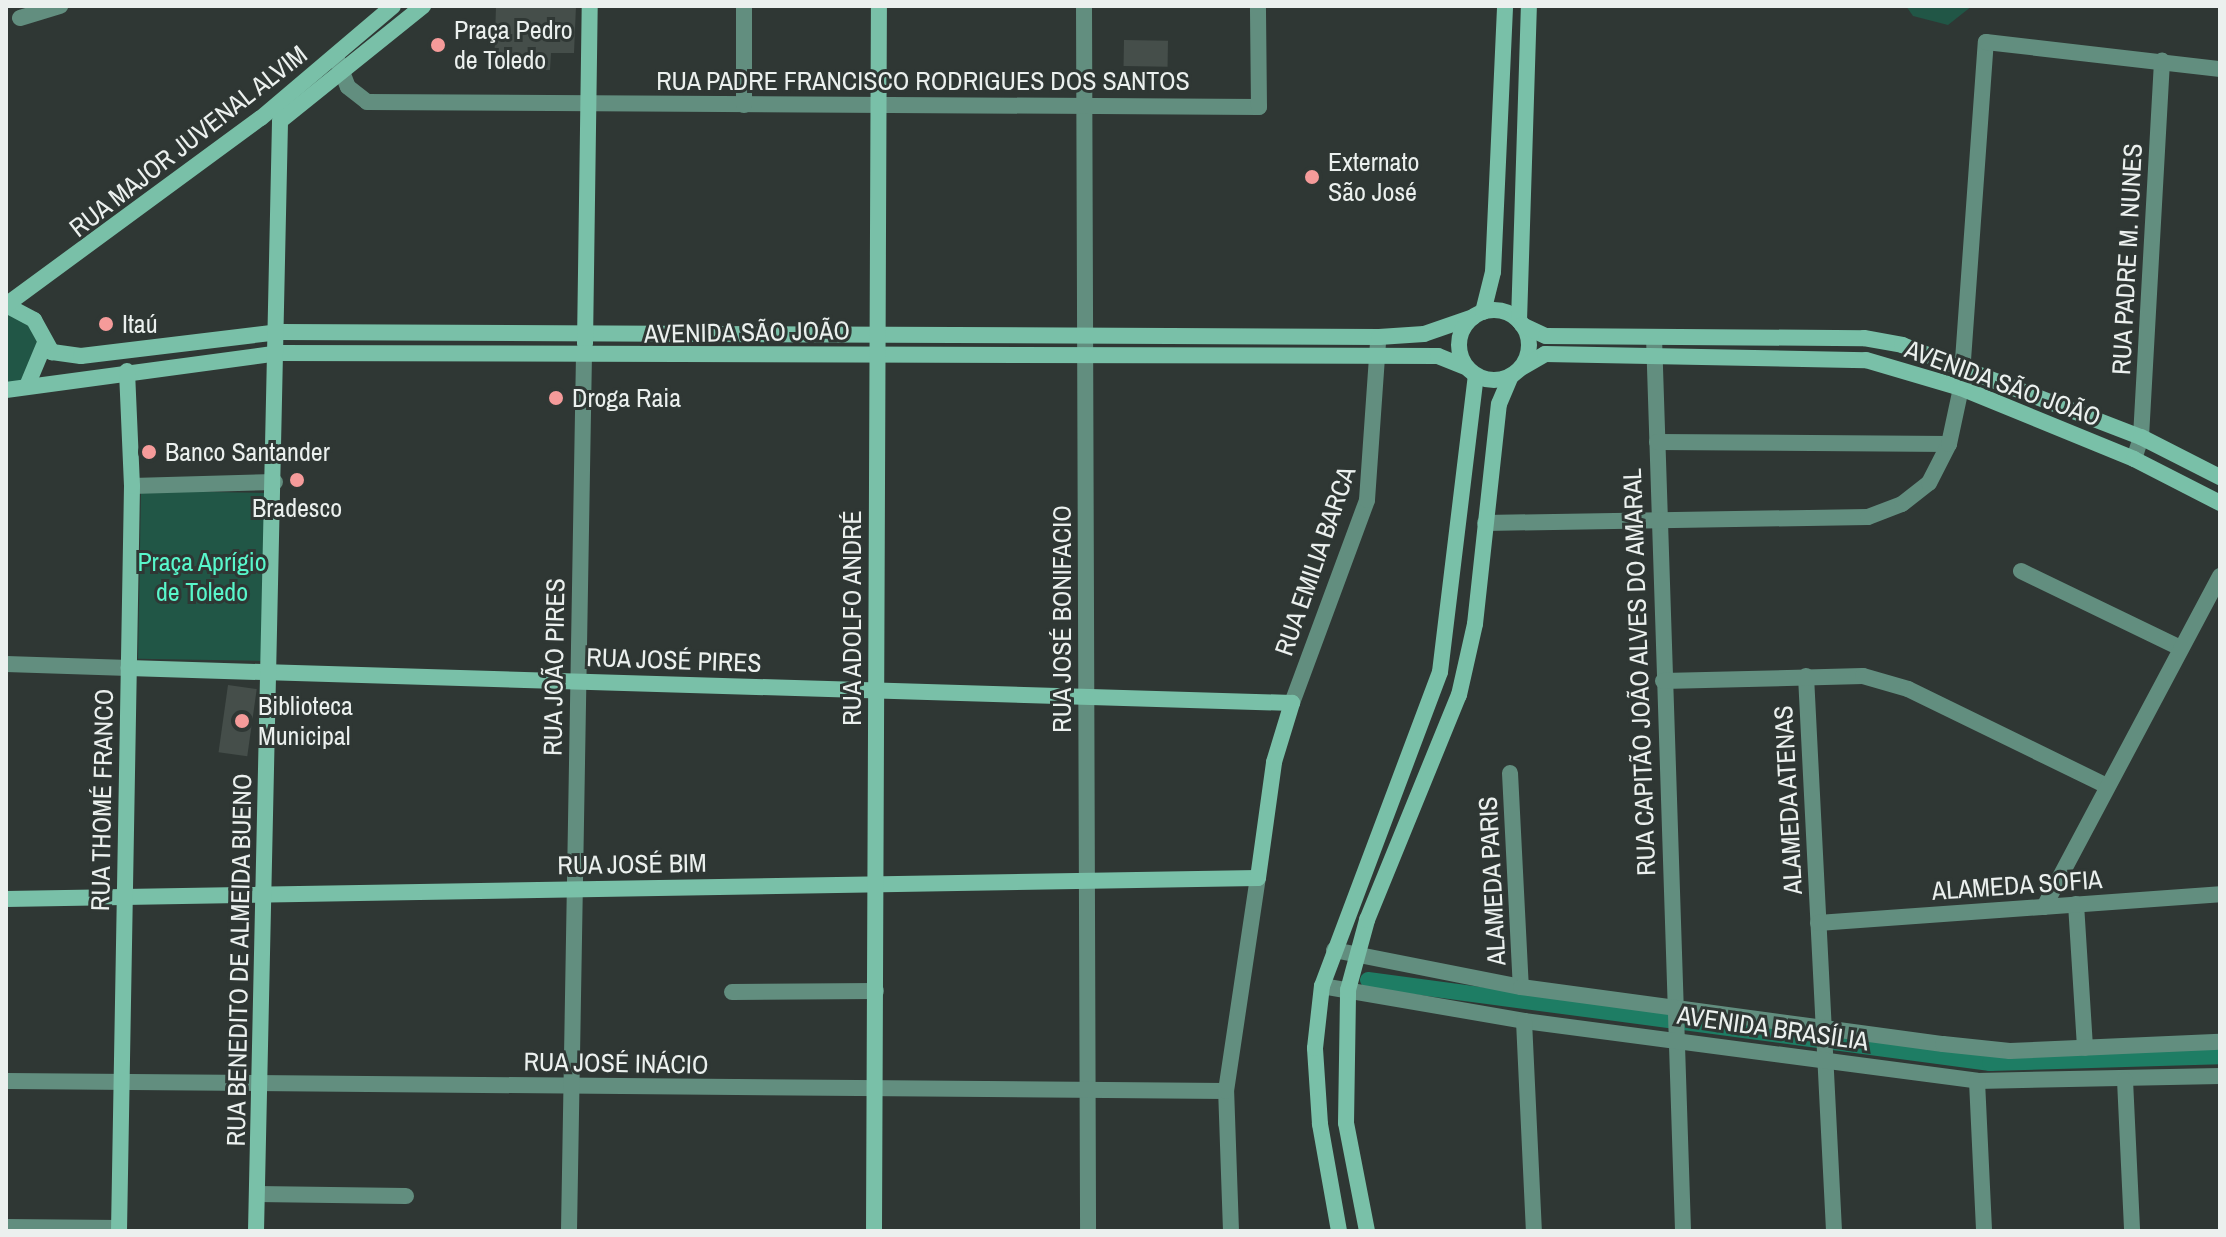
<!DOCTYPE html>
<meta charset="utf-8">
<style>
body{margin:0}
#map{position:relative;width:2226px;height:1237px;overflow:hidden;background:#2f3734;font-family:"Archivo Narrow",sans-serif}
div>[style]{position:absolute}
.green>*{inset:0;background:#215646;transform-origin:0 0}
.canal>*{height:16px;margin:-8px;padding:0 8px;transform-origin:8px;border-radius:8px;background:#1e7d64}
.building>*{inset:0;background:#454e4a;transform-origin:0 0}
.street>*{height:16px;margin:-8px;padding:0 8px;transform-origin:8px;border-radius:8px;background:#628e7f}
.secondary>*{height:16px;margin:-8px;padding:0 8px;transform-origin:8px;border-radius:8px;background:#79c0a8}
.secondary>.ring{margin:-8px;padding:0;box-sizing:content-box;background:none;border:16px solid #79c0a8;border-radius:50%}
.dots>*{width:22px;height:22px;translate:-50% -50%;box-sizing:border-box;border:4px solid #2f3734;border-radius:50%}
span{translate:-50% -50%;white-space:nowrap;text-align:center;line-height:1.15;-webkit-text-stroke:6px #2f3734;paint-order:stroke}
.poi-label{font-size:26px;color:#ebf0ee}
.left{translate:0 -50%;text-align:left}
.street-label{font-size:26px;color:#ebf0ee}
.park-label{font-size:26px;color:#58f7cb}
.frame{position:absolute;inset:0;border:8px solid #ebf0ee;pointer-events:none}
</style>
<div id="map">
<div class="green">
<i style="clip-path:polygon(1906px 6px,1972px 6px,1948px 25px,1913px 16px)"></i>
<i style="clip-path:polygon(6px 309px,39px 334px,27px 382px,6px 386px)"></i>
<i style="left:265px;top:493px;width:168px;height:124px;rotate:91deg"></i>
</div>
<div class="canal">
<i style="left:1368px;top:980px;width:628px;rotate:7.6deg"></i>
<i style="left:1990px;top:1063px;width:230px;rotate:-1.7deg"></i>
</div>
<div class="building">
<i style="clip-path:polygon(496px 6px,576px 6px,574px 53px,551px 53px,550px 70px,494px 70px)"></i>
<i style="left:1124px;top:40px;width:44px;height:26px;rotate:1deg"></i>
<i style="left:228px;top:685px;width:29px;height:68px;rotate:8deg"></i>
</div>
<div class="street">
<i style="left:1084px;top:6px;width:1225px;rotate:89.81deg"></i>
<i style="left:20px;top:18px;width:42px;rotate:-16.7deg"></i>
<i style="left:336px;top:56px;width:33px;rotate:69deg"></i>
<i style="left:348px;top:87px;width:24px;rotate:38deg"></i>
<i style="left:367px;top:102px;width:892px;rotate:0.32deg"></i>
<i style="left:1259px;top:107px;width:101px;rotate:-90.6deg"></i>
<i style="left:744px;top:105px;width:99px;rotate:-90deg"></i>
<i style="left:1654px;top:337px;width:894px;rotate:88.14deg"></i>
<i style="left:1657px;top:442px;width:292px;rotate:0.4deg"></i>
<i style="left:2134px;top:459px;width:23px;rotate:-72deg"></i>
<i style="left:2141px;top:437px;width:377px;rotate:-86.8deg"></i>
<i style="left:132px;top:486px;width:143px;rotate:-1.6deg"></i>
<i style="left:1485px;top:523px;width:383px;rotate:-0.9deg"></i>
<i style="left:1868px;top:517px;width:36px;rotate:-21deg"></i>
<i style="left:1902px;top:504px;width:34px;rotate:-38deg"></i>
<i style="left:1929px;top:483px;width:44px;rotate:-62.9deg"></i>
<i style="left:1949px;top:444px;width:57px;rotate:-77.9deg"></i>
<i style="left:1961px;top:388px;width:347px;rotate:-85.9deg"></i>
<i style="left:1986px;top:42px;width:236px;rotate:6.6deg"></i>
<i style="left:2021px;top:571px;width:177px;rotate:25.8deg"></i>
<i style="left:6px;top:664px;width:123px;rotate:1.9deg"></i>
<i style="left:1806px;top:676px;width:556px;rotate:87.11deg"></i>
<i style="left:1663px;top:681px;width:200px;rotate:-1.4deg"></i>
<i style="left:1863px;top:676px;width:47px;rotate:16.1deg"></i>
<i style="left:1908px;top:689px;width:221px;rotate:26deg"></i>
<i style="left:1292px;top:703px;width:216px;rotate:-69.7deg"></i>
<i style="left:1367px;top:500px;width:158px;rotate:-86deg"></i>
<i style="left:1510px;top:773px;width:214px;rotate:87.1deg"></i>
<i style="left:2076px;top:904px;width:144px;rotate:86.4deg"></i>
<i style="left:2044px;top:907px;width:375px;rotate:-62deg"></i>
<i style="left:1818px;top:923px;width:403px;rotate:-4.1deg"></i>
<i style="left:1334px;top:950px;width:191px;rotate:11.2deg"></i>
<i style="left:1521px;top:987px;width:426px;rotate:7.7deg"></i>
<i style="left:1943px;top:1044px;width:67px;rotate:6deg"></i>
<i style="left:2010px;top:1051px;width:210px;rotate:-2.5deg"></i>
<i style="left:1322px;top:986px;width:205px;rotate:9.8deg"></i>
<i style="left:1524px;top:1021px;width:457px;rotate:7.5deg"></i>
<i style="left:1977px;top:1081px;width:243px;rotate:-1.2deg"></i>
<i style="left:732px;top:992px;width:144px;rotate:-0.4deg"></i>
<i style="left:1524px;top:1021px;width:210px;rotate:87.3deg"></i>
<i style="left:2125px;top:1080px;width:151px;rotate:87.3deg"></i>
<i style="left:6px;top:1081px;width:1220px;rotate:0.47deg"></i>
<i style="left:1977px;top:1081px;width:150px;rotate:87.3deg"></i>
<i style="left:257px;top:1194px;width:149px;rotate:0.8deg"></i>
<i style="left:6px;top:1227px;width:113px;rotate:0.5deg"></i>
<i style="left:569px;top:1231px;width:874px;rotate:-89.02deg"></i>
<i style="left:1231px;top:1231px;width:140px;rotate:-92deg"></i>
<i style="left:1226px;top:1091px;width:215px;rotate:-81.5deg"></i>
</div>
<div class="secondary">
<i style="left:6px;top:305px;width:32px;rotate:28deg"></i>
<i style="left:34px;top:320px;width:37px;rotate:61deg"></i>
<i style="left:52px;top:352px;width:29px;rotate:8deg"></i>
<i style="left:81px;top:356px;width:200px;rotate:-6.9deg"></i>
<i style="left:280px;top:332px;width:1099px;rotate:0.26deg"></i>
<i style="left:1379px;top:337px;width:45px;rotate:-3.8deg"></i>
<i style="left:1424px;top:334px;width:52px;rotate:-19.1deg"></i>
<i style="left:6px;top:305px;width:316px;rotate:-36.3deg"></i>
<i style="left:261px;top:118px;width:173px;rotate:-40.3deg"></i>
<i class="ring" style="left:1459px;top:310px;width:54px;height:54px"></i>
<i style="left:1483px;top:312px;width:41px;rotate:-76deg"></i>
<i style="left:1493px;top:272px;width:266px;rotate:-87.4deg"></i>
<i style="left:1519px;top:321px;width:315px;rotate:-88.2deg"></i>
<i style="left:1522px;top:325px;width:26px;rotate:25deg"></i>
<i style="left:1546px;top:336px;width:318px;rotate:0.4deg"></i>
<i style="left:1864px;top:338px;width:39px;rotate:10deg"></i>
<i style="left:1902px;top:345px;width:256px;rotate:21.1deg"></i>
<i style="left:2141px;top:437px;width:89px;rotate:26.9deg"></i>
<i style="left:585px;top:344px;width:338px;rotate:-89.2deg"></i>
<i style="left:1521px;top:368px;width:28px;rotate:-30deg"></i>
<i style="left:1545px;top:354px;width:321px;rotate:1.1deg"></i>
<i style="left:1866px;top:360px;width:99px;rotate:16.4deg"></i>
<i style="left:1961px;top:388px;width:187px;rotate:22.3deg"></i>
<i style="left:2134px;top:459px;width:97px;rotate:27.1deg"></i>
<i style="left:27px;top:386px;width:47px;rotate:-67.3deg"></i>
<i style="left:6px;top:390px;width:275px;rotate:-7.7deg"></i>
<i style="left:279px;top:353px;width:1159px;rotate:0.15deg"></i>
<i style="left:1438px;top:356px;width:31px;rotate:22deg"></i>
<i style="left:6px;top:899px;width:1252px;rotate:-0.96deg"></i>
<i style="left:1258px;top:878px;width:117px;rotate:-82.1deg"></i>
<i style="left:1274px;top:762px;width:62px;rotate:-73deg"></i>
<i style="left:1292px;top:703px;width:1164px;rotate:-178.28deg"></i>
<i style="left:119px;top:1231px;width:745px;rotate:-89deg"></i>
<i style="left:132px;top:486px;width:115px;rotate:-92.5deg"></i>
<i style="left:256px;top:1231px;width:1110px;rotate:-88.76deg"></i>
<i style="left:280px;top:121px;width:184px;rotate:-38.8deg"></i>
<i style="left:874px;top:1231px;width:1225px;rotate:-89.77deg"></i>
<i style="left:1339px;top:1231px;width:109px;rotate:-100.1deg"></i>
<i style="left:1320px;top:1124px;width:76px;rotate:-93.8deg"></i>
<i style="left:1315px;top:1048px;width:62px;rotate:-83.6deg"></i>
<i style="left:1322px;top:986px;width:335px;rotate:-69.4deg"></i>
<i style="left:1440px;top:672px;width:298px;rotate:-83.1deg"></i>
<i style="left:1367px;top:1231px;width:110px;rotate:-101deg"></i>
<i style="left:1346px;top:1123px;width:133px;rotate:-89.1deg"></i>
<i style="left:1348px;top:990px;width:73px;rotate:-74.8deg"></i>
<i style="left:1367px;top:920px;width:243px;rotate:-67.8deg"></i>
<i style="left:1459px;top:695px;width:73px;rotate:-77.3deg"></i>
<i style="left:1475px;top:624px;width:221px;rotate:-83.8deg"></i>
<i style="left:1499px;top:404px;width:30px;rotate:-67deg"></i>
</div>
<div class="dots">
<i style="left:438px;top:45px;background:#f59b9a"></i>
<i style="left:1312px;top:177px;background:#f59b9a"></i>
<i style="left:106px;top:324px;background:#f59b9a"></i>
<i style="left:556px;top:398px;background:#f59b9a"></i>
<i style="left:149px;top:452px;background:#f59b9a"></i>
<i style="left:297px;top:480px;background:#f59b9a"></i>
<i style="left:242px;top:721px;background:#f59b9a"></i>
</div>
<div class="poi-label">
<span class="left" style="left:454px;top:45px">Praça Pedro<br>de Toledo</span>
<span class="left" style="left:1328px;top:177px">Externato<br>São José</span>
<span class="left" style="left:122px;top:324px">Itaú</span>
<span class="left" style="left:572px;top:398px">Droga Raia</span>
<span class="left" style="left:165px;top:452px">Banco Santander</span>
<span style="left:297px;top:508px">Bradesco</span>
<span class="left" style="left:258px;top:721px">Biblioteca<br>Municipal</span>
</div>
<div class="street-label">
<span style="left:923px;top:81px">RUA PADRE FRANCISCO RODRIGUES DOS SANTOS</span>
<span style="left:188px;top:141px;rotate:-38deg">RUA MAJOR JUVENAL ALVIM</span>
<span style="left:2127px;top:259px;rotate:-87deg">RUA PADRE M. NUNES</span>
<span style="left:747px;top:332px;rotate:-1deg">AVENIDA SÃO JOÃO</span>
<span style="left:2003px;top:383px;rotate:20deg">AVENIDA SÃO JOÃO</span>
<span style="left:1315px;top:561px;rotate:-71deg">RUA EMILIA BARCA</span>
<span style="left:852px;top:618px;rotate:-90deg">RUA ADOLFO ANDRÉ</span>
<span style="left:1062px;top:619px;rotate:-90deg">RUA JOSÉ BONIFACIO</span>
<span style="left:674px;top:660px;rotate:2deg">RUA JOSÉ PIRES</span>
<span style="left:554px;top:667px;rotate:-89deg">RUA JOÃO PIRES</span>
<span style="left:1639px;top:672px;rotate:-92deg">RUA CAPITÃO JOÃO ALVES DO AMARAL</span>
<span style="left:102px;top:800px;rotate:-89deg">RUA THOMÉ FRANCO</span>
<span style="left:1788px;top:800px;rotate:-93deg">ALAMEDA ATENAS</span>
<span style="left:632px;top:864px;rotate:-1deg">RUA JOSÉ BIM</span>
<span style="left:1492px;top:881px;rotate:-93deg">ALAMEDA PARIS</span>
<span style="left:2017px;top:885px;rotate:-4deg">ALAMEDA SOFIA</span>
<span style="left:239px;top:960px;rotate:-89deg">RUA BENEDITO DE ALMEIDA BUENO</span>
<span style="left:1773px;top:1028px;rotate:8deg">AVENIDA BRASÍLIA</span>
<span style="left:616px;top:1063px;rotate:1deg">RUA JOSÉ INÁCIO</span>
</div>
<div class="park-label">
<span style="left:202px;top:577px">Praça Aprígio<br>de Toledo</span>
</div>
<div class="frame"></div>
</div>
